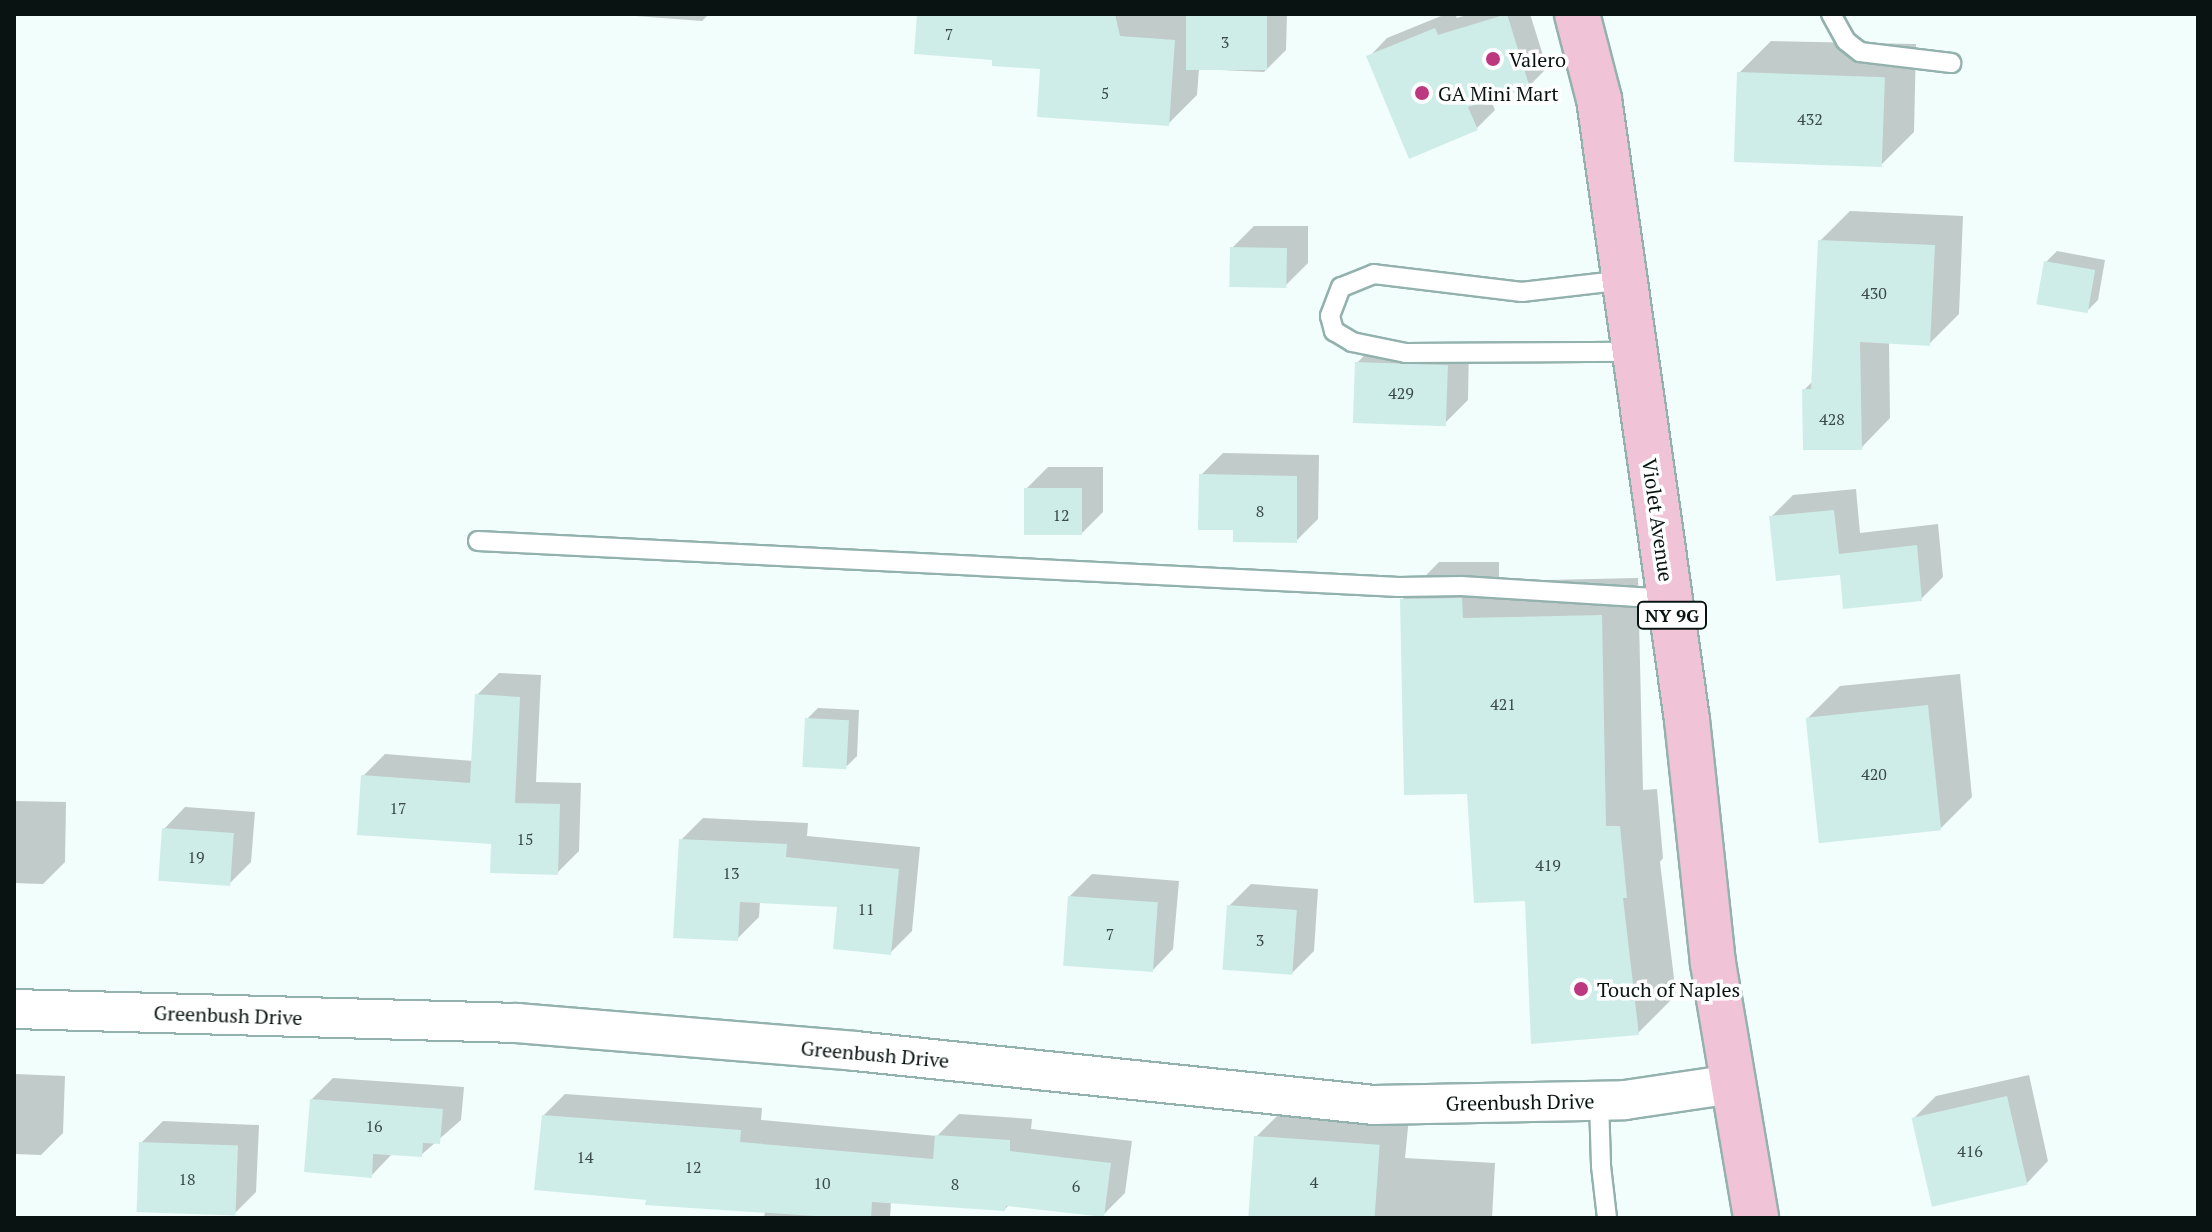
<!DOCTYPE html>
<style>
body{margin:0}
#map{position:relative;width:2212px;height:1232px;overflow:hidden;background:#f2fefc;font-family:"PT Serif",serif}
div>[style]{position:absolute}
.shadow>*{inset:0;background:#0003}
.building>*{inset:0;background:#ceede9;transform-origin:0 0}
.roads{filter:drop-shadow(2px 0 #93b1ad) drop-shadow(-2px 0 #93b1ad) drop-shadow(0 2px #93b1ad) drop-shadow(0 -2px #93b1ad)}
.service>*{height:18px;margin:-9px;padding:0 9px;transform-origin:9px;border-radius:9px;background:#fff}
.minor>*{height:38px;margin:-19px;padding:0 19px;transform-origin:19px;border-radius:19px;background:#fff}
.primary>*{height:44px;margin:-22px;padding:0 22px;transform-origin:22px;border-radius:22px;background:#f0c3d7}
.dots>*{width:22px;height:22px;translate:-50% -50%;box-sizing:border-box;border:4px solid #fff;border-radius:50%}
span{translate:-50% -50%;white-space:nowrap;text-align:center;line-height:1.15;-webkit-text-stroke:7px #fff;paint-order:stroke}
.number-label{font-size:16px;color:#3a4a48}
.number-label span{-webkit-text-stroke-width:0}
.shield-label span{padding:2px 6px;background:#fff;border:2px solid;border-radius:6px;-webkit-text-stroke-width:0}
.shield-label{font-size:18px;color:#091412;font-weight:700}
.poi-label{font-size:20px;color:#091412}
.left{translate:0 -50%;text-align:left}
.street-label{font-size:20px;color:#091412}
.frame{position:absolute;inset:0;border:16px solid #091412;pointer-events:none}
</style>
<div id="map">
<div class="shadow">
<i style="clip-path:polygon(609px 14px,709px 14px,702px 21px)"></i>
<i style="clip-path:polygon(919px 14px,1287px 14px,1286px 50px,1264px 72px,1199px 69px,1197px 95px,1168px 124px,1042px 67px,994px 58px)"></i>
<i style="clip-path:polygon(1446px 14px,1455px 14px,1457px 18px,1470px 14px,1530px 14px,1547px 68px,1529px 86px,1490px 98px,1495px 110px,1477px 128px,1369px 57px,1387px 38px)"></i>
<i style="clip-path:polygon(1771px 41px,1916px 44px,1914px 132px,1882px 164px,1739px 73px)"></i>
<i style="clip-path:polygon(1850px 211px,1963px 216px,1959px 314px,1929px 344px,1889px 342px,1890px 418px,1861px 448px,1804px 390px,1814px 380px,1820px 241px)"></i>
<i style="clip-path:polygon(1254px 226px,1308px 226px,1308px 263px,1286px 285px,1232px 248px)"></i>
<i style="clip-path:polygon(2057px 251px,2105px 260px,2098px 300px,2087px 311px,2046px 262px)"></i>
<i style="clip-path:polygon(1378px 341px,1469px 344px,1468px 400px,1446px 422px,1357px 363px)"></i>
<i style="clip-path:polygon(1223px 453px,1319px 455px,1318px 519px,1296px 541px,1201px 475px)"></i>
<i style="clip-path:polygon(1048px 467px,1103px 467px,1103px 512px,1081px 534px,1026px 489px)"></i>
<i style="clip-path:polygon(1856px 489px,1860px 533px,1938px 524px,1943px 577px,1921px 599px,1842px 572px,1771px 517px,1793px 495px)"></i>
<i style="clip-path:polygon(1439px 562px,1499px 562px,1499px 581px,1638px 578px,1643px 790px,1657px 789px,1663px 858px,1660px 862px,1676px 995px,1638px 1033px,1527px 899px,1469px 792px,1402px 600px)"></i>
<i style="clip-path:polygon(499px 673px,541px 675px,536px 782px,581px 783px,579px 851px,557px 873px,363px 776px,385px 754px,473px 761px,477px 695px)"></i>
<i style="clip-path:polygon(1960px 674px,1972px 797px,1940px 829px,1808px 718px,1840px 686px)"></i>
<i style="clip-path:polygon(818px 708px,859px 710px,857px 756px,847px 766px,807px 719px)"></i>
<i style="clip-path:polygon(14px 801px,66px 802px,65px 862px,43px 884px,14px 883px)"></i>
<i style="clip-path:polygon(185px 807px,255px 812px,251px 862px,229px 884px,164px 829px)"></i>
<i style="clip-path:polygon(703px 818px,808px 823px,807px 836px,920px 847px,912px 931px,890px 953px,839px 905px,760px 901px,759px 917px,737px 939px,681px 840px)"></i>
<i style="clip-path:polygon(1092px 874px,1179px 881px,1173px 949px,1152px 971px,1070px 896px)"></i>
<i style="clip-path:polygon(1251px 884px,1318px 889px,1314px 951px,1292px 973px,1229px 906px)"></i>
<i style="clip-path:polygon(14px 1074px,65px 1076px,63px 1133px,41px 1155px,14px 1154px)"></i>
<i style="clip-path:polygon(2029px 1075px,2048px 1161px,2027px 1183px,1914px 1118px,1936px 1096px)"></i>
<i style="clip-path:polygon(333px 1078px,464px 1087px,461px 1120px,421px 1155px,393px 1153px,371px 1176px,311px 1100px)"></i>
<i style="clip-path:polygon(565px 1094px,762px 1108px,761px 1120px,937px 1136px,959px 1114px,1032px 1119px,1031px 1129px,1132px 1141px,1125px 1193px,1103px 1215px,1010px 1204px,1005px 1209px,891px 1201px,890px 1218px,764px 1218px,765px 1211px,648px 1198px,543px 1116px)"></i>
<i style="clip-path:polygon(1285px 1108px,1409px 1117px,1405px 1158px,1495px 1163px,1492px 1218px,1251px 1218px,1256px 1137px)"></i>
<i style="clip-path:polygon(163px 1121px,259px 1125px,256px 1192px,234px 1214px,141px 1143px)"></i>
</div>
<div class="building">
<i style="clip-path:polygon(917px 14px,1115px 14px,1120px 36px,1175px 40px,1169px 126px,1037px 117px,1040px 69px,992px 66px,992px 60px,914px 54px)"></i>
<i style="left:1186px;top:14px;width:81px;height:56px"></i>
<i style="clip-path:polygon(1507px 14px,1530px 88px,1468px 107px,1478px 130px,1409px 159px,1366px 56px,1435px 28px,1438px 35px)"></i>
<i style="left:1737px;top:72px;width:148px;height:90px;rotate:2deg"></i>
<i style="clip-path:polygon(1818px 240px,1935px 245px,1930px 346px,1860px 342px,1862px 450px,1803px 450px,1802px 389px,1811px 389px)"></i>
<i style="left:1230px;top:247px;width:57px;height:40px;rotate:1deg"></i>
<i style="left:2044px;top:261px;width:52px;height:44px;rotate:10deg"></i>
<i style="left:1355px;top:362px;width:93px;height:61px;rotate:2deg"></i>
<i style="clip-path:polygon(1199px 474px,1297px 476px,1297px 543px,1233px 542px,1233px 530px,1198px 530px)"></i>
<i style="left:1024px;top:488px;width:58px;height:47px"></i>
<i style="clip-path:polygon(1834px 510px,1839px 554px,1917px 545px,1922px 601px,1843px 609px,1840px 575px,1776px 581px,1769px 516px)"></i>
<i style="clip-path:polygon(1462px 598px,1463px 618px,1602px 615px,1606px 826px,1620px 826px,1627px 898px,1623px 898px,1639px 1035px,1531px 1044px,1525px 901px,1474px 903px,1467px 794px,1404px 795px,1400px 599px)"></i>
<i style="clip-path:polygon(475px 694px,520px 697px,515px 803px,560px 804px,558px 875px,490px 873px,491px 844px,357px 835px,361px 775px,470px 783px)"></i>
<i style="left:1928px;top:705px;width:126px;height:123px;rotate:84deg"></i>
<i style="left:805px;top:718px;width:44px;height:49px;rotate:3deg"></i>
<i style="left:162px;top:828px;width:72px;height:53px;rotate:4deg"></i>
<i style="clip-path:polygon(679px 839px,787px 844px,786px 857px,899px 869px,891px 955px,833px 949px,837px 907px,740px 902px,738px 941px,673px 938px)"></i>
<i style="left:1068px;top:896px;width:90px;height:70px;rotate:4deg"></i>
<i style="left:1227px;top:905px;width:70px;height:65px;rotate:4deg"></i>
<i style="left:2007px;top:1096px;width:91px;height:98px;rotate:77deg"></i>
<i style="clip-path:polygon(310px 1099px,443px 1109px,440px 1144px,423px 1143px,422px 1157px,373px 1154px,372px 1178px,304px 1172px)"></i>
<i style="clip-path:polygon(542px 1115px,741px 1130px,740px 1142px,933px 1159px,935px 1135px,1010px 1140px,1010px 1151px,1111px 1163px,1104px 1217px,1006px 1206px,1005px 1211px,872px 1202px,871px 1218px,845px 1218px,645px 1205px,646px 1200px,534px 1190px)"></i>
<i style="left:1254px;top:1136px;width:126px;height:82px;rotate:4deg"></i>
<i style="left:139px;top:1142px;width:99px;height:70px;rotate:2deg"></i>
</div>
<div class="roads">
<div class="service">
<i style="left:1831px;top:14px;width:31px;rotate:61deg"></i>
<i style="left:1846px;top:41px;width:18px;rotate:38deg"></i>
<i style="left:1860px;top:52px;width:92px;rotate:6.9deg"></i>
<i style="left:1625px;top:280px;width:104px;rotate:173.4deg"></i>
<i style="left:1522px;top:292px;width:149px;rotate:-173.1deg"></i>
<i style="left:1374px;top:274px;width:35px;rotate:158deg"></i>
<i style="left:1341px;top:287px;width:31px;rotate:111deg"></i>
<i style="left:1330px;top:316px;width:16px;rotate:75deg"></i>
<i style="left:1334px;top:331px;width:21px;rotate:31deg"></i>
<i style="left:1352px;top:342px;width:55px;rotate:11.5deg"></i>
<i style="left:1406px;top:353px;width:229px;rotate:-0.3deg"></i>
<i style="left:478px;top:541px;width:922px;rotate:2.86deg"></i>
<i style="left:1399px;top:587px;width:63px;rotate:-0.9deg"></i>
<i style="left:1462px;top:586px;width:207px;rotate:3.6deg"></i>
<i style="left:1599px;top:1101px;width:65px;rotate:88.2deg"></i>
<i style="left:1601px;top:1166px;width:52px;rotate:83.4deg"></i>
</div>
<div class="minor">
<i style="left:14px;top:1009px;width:503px;rotate:1.59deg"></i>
<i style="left:517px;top:1023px;width:339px;rotate:4.7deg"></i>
<i style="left:855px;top:1051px;width:522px;rotate:5.94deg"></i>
<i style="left:1374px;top:1105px;width:251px;rotate:-1.1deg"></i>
<i style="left:1625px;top:1100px;width:109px;rotate:-8.4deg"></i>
</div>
<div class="primary">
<i style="left:1577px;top:14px;width:88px;rotate:75.5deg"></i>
<i style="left:1599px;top:99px;width:627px;rotate:81.93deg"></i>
<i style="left:1687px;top:720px;width:244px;rotate:83.9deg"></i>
<i style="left:1713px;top:963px;width:259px;rotate:80.4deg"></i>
</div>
</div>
<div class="dots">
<i style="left:1493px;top:59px;background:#bd397f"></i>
<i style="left:1422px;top:93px;background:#bd397f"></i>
<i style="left:1581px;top:989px;background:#bd397f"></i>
</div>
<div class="number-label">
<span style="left:949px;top:34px">7</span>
<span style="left:1225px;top:42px">3</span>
<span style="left:1105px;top:93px">5</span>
<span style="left:1810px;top:119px">432</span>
<span style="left:1874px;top:293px">430</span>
<span style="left:1401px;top:393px">429</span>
<span style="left:1832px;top:419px">428</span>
<span style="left:1260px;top:511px">8</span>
<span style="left:1061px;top:515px">12</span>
<span style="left:1503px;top:704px">421</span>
<span style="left:1874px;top:774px">420</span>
<span style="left:398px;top:808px">17</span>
<span style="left:525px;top:839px">15</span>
<span style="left:196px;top:857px">19</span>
<span style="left:1548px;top:865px">419</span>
<span style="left:731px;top:873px">13</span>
<span style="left:866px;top:909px">11</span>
<span style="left:1110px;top:934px">7</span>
<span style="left:1260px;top:940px">3</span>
<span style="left:374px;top:1126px">16</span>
<span style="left:1970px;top:1151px">416</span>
<span style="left:585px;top:1157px">14</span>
<span style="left:693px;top:1167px">12</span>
<span style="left:187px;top:1179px">18</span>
<span style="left:1314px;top:1182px">4</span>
<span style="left:822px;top:1183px">10</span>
<span style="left:955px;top:1184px">8</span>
<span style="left:1076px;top:1186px">6</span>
</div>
<div class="shield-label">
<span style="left:1672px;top:615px">NY 9G</span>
</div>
<div class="poi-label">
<span class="left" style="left:1509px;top:59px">Valero</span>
<span class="left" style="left:1438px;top:93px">GA Mini Mart</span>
<span class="left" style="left:1597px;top:989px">Touch of Naples</span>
</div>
<div class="street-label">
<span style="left:1658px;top:520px;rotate:82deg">Violet Avenue</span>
<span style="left:228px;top:1015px;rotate:2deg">Greenbush Drive</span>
<span style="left:875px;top:1054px;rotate:5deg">Greenbush Drive</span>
<span style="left:1520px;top:1102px;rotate:-1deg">Greenbush Drive</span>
</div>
<div class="frame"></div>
</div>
